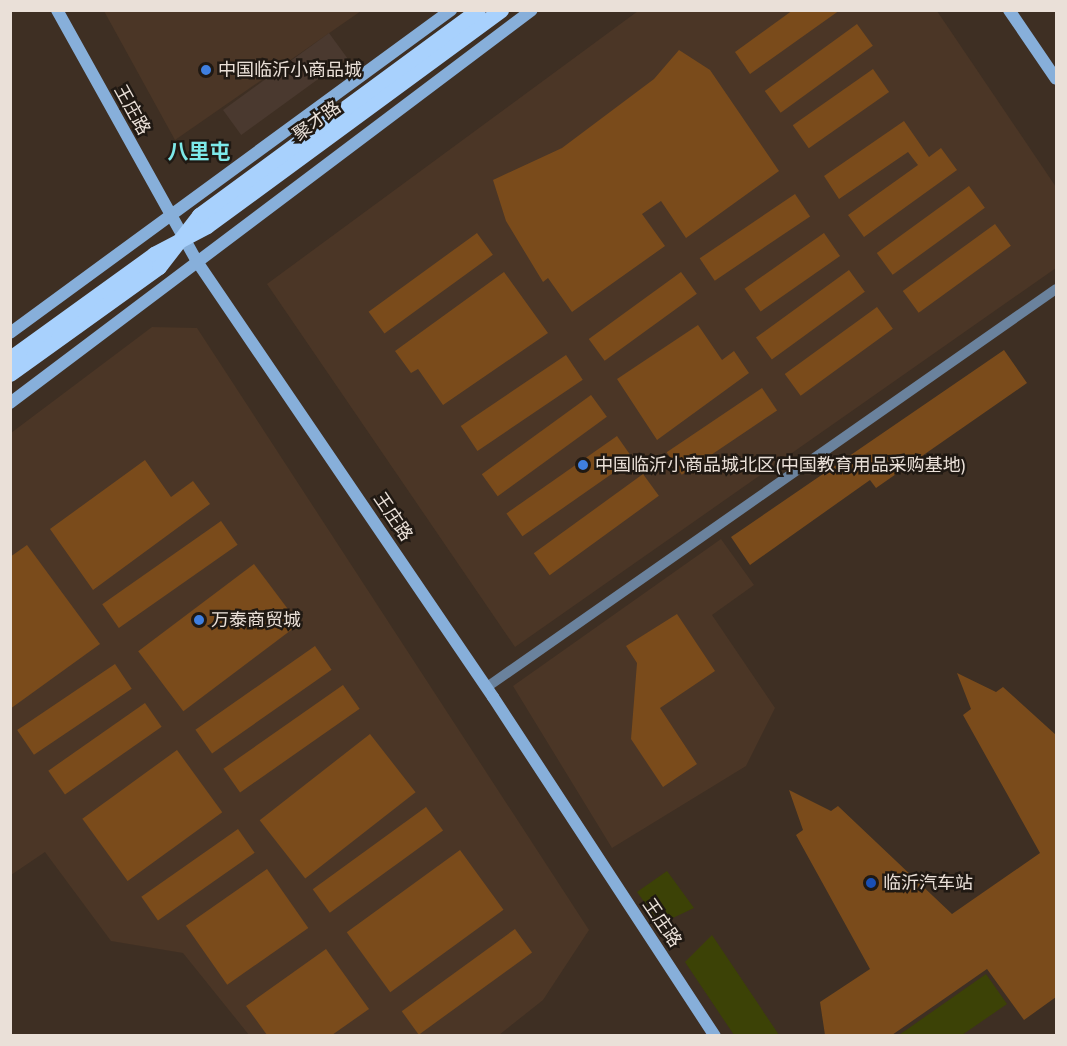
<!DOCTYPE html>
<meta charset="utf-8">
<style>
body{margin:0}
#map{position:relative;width:1067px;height:1046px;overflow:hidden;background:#3e2f23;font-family:Mulish,"Noto Sans SC",sans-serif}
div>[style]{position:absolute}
.built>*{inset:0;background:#4b3626}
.industrial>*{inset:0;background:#4a392f;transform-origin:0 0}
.green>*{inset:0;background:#3c4206}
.building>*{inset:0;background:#7a4b1b;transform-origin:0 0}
.street>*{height:10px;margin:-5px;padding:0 5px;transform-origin:5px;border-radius:5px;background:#6a829d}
.secondary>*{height:12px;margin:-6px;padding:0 6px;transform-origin:6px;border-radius:6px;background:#87afda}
.primary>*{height:15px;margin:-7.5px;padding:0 7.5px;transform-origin:7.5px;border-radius:7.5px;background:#a8d1fd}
.dots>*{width:16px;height:16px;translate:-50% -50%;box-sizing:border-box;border:3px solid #201913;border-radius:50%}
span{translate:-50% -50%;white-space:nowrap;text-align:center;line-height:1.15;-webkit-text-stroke:5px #201913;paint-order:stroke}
.poi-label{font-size:18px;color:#eae0d8}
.left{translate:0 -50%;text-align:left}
.street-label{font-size:18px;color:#eae0d8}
.quarter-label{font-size:21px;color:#7de9e9;font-weight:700}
.frame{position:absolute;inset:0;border:12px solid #eae0d8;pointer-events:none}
</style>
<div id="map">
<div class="built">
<i style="clip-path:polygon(104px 11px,361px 11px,175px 140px)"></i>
<i style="clip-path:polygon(638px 11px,937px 11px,1056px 187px,1056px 268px,515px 647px,267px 284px)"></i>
<i style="clip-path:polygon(152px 327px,197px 328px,589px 930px,543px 1000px,499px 1035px,249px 1035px,183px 953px,111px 941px,45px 852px,11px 875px,11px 433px)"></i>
<i style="clip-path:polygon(721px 539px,754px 585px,712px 615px,775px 708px,746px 766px,612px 848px,513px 686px)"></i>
</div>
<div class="industrial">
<i style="left:329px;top:33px;width:31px;height:131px;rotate:54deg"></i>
</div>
<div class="green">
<i style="clip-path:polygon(667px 871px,694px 908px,660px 924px,637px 892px)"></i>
<i style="clip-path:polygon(712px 935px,779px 1035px,734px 1035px,685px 962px)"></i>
<i style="clip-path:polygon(986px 974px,1007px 1004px,962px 1035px,899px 1035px)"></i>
</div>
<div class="building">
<i style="clip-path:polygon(793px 10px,840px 10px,750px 74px,735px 52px)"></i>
<i style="left:857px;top:24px;width:27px;height:114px;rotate:54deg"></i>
<i style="clip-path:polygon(679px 50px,710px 70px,779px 171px,686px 238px,661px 201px,642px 214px,665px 246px,572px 312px,548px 278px,543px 282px,506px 221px,493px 180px,562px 148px,654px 79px)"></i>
<i style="left:873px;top:69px;width:28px;height:98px;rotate:55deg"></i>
<i style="clip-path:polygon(904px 121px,929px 157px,941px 148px,957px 170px,864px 237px,848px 215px,918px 165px,908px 152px,839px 199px,824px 176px)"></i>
<i style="left:969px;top:186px;width:27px;height:114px;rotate:54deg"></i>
<i style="left:795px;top:194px;width:27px;height:115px;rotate:56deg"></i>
<i style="left:995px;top:224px;width:27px;height:114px;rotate:54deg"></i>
<i style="left:477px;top:233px;width:27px;height:134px;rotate:54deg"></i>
<i style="left:824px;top:233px;width:28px;height:97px;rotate:55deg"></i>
<i style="left:849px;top:270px;width:27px;height:115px;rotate:54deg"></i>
<i style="clip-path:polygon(504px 272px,548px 333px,443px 405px,418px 369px,411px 373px,395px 351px)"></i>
<i style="left:681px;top:272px;width:27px;height:114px;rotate:54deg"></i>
<i style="left:877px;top:307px;width:27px;height:114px;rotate:54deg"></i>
<i style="clip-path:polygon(698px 325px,722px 360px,734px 351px,749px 373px,657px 440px,617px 379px)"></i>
<i style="clip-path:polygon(1004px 350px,1027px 383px,876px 488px,870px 480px,750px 565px,731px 537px)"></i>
<i style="left:566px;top:355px;width:30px;height:127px;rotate:56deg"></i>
<i style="left:762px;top:388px;width:27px;height:115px;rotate:56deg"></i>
<i style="left:591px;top:395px;width:27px;height:135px;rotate:54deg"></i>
<i style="left:617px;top:436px;width:28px;height:135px;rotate:55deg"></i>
<i style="clip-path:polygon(145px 460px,171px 497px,193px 481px,210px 504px,93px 590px,50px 529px)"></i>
<i style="left:643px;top:474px;width:27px;height:135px;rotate:54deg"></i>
<i style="left:221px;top:521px;width:29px;height:145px;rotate:55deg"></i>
<i style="clip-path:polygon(27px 545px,100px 644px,10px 709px,10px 557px)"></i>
<i style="left:254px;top:564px;width:75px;height:145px;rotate:53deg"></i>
<i style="clip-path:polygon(677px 614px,715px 671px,660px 708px,697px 764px,663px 787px,631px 739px,637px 663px,626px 646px)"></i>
<i style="left:315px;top:646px;width:29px;height:146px;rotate:55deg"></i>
<i style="left:115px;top:664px;width:30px;height:118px;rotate:56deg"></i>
<i style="clip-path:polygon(957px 673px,996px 692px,1003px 687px,1056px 735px,1056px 997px,1024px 1020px,987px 969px,892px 1035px,825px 1035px,820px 1002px,870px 969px,796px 835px,803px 830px,789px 790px,831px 811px,838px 806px,952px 914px,1040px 853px,963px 715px,971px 709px)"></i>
<i style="left:343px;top:685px;width:29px;height:146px;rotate:55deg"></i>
<i style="left:145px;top:703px;width:29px;height:118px;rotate:55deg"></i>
<i style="left:370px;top:734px;width:74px;height:140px;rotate:52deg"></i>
<i style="left:177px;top:750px;width:77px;height:117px;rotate:54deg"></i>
<i style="left:426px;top:807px;width:29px;height:140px;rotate:54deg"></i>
<i style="left:238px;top:829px;width:29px;height:118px;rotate:55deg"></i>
<i style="left:460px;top:850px;width:74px;height:140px;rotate:54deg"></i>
<i style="left:267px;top:869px;width:72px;height:99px;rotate:55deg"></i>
<i style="left:515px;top:929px;width:29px;height:140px;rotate:54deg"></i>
<i style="clip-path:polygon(326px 949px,369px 1009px,332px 1035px,267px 1035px,246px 1006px)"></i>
</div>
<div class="street">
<i style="left:487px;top:687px;width:694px;rotate:-34.97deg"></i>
</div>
<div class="secondary">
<i style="left:57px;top:10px;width:290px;rotate:60.9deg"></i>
<i style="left:198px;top:263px;width:525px;rotate:55.8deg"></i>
<i style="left:493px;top:697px;width:405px;rotate:56.8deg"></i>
<i style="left:1009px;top:10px;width:83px;rotate:55.7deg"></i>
<i style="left:10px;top:333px;width:547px;rotate:-36.22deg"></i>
<i style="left:10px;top:403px;width:653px;rotate:-36.98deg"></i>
</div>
<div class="primary">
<i style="left:10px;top:358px;width:178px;rotate:-35.8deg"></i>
<i style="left:154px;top:254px;width:60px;rotate:-27.8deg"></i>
<i style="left:207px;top:226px;width:365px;rotate:-36.3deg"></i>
<i style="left:10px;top:374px;width:183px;rotate:-35.7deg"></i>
<i style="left:159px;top:267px;width:66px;rotate:-52.4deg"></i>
<i style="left:199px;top:215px;width:346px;rotate:-36.3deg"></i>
</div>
<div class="dots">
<i style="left:206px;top:70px;background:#3f7fe0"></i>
<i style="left:583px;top:465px;background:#3f7fe0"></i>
<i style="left:199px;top:620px;background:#3f7fe0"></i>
<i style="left:871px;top:883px;background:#1a4fb4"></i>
</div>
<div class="poi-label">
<span class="left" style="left:218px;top:70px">中国临沂小商品城</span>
<span class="left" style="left:595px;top:465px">中国临沂小商品城北区(中国教育用品采购基地)</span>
<span class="left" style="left:211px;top:620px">万泰商贸城</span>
<span class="left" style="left:883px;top:883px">临沂汽车站</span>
</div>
<div class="street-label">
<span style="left:132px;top:110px;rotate:61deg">王庄路</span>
<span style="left:317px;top:121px;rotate:-36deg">聚才路</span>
<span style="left:393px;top:517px;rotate:56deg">王庄路</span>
<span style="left:662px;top:923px;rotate:56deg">王庄路</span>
</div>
<div class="quarter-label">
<span style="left:199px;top:151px">八里屯</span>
</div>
<div class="frame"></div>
</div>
